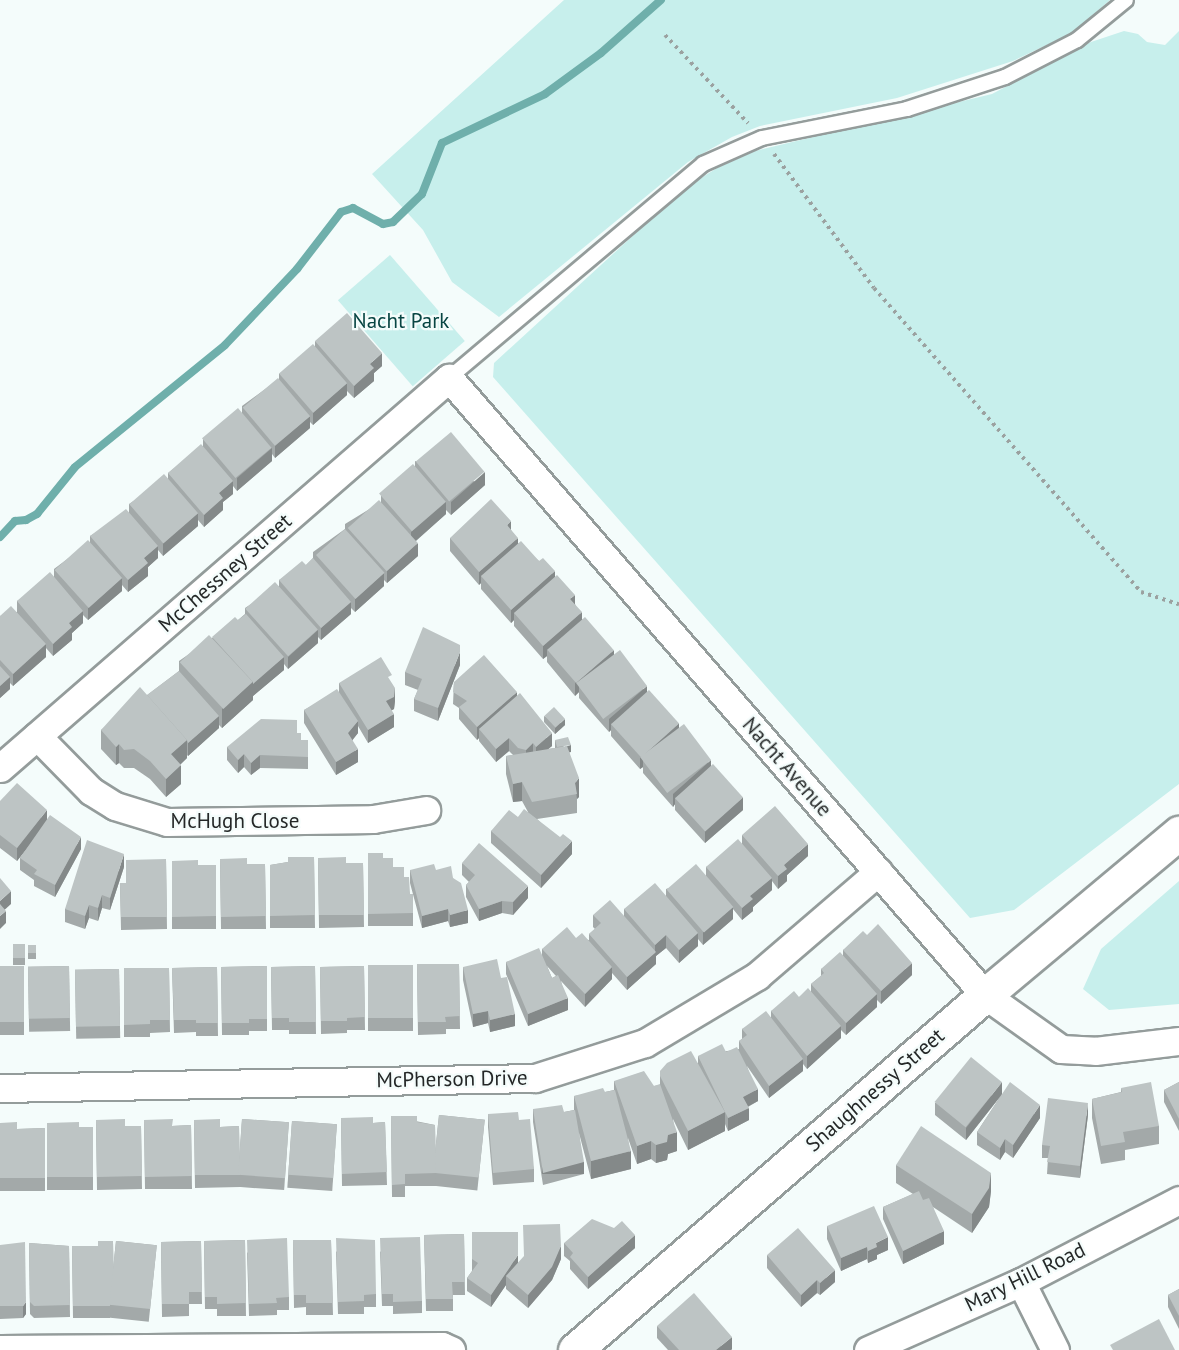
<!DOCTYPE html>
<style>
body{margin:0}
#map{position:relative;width:1179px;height:1350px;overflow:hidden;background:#f4fcfb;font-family:"PT Sans",sans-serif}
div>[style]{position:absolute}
.green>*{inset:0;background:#c7efec;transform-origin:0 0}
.stream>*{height:8px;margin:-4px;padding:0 4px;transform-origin:4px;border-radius:4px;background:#6fafab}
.path>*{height:4px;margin-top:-2px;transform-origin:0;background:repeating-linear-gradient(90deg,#9ba1a0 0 3px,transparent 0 7.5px)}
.roads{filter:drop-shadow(2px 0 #949c9b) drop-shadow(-2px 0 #949c9b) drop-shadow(0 2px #949c9b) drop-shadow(0 -2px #949c9b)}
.service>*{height:14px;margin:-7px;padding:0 7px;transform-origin:7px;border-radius:7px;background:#fff}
.minor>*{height:27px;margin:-13.5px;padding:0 13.5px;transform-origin:13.5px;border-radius:13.5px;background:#fff}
.secondary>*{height:33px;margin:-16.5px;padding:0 16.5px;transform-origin:16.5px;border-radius:16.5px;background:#fff}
.wall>*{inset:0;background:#a3a9a9;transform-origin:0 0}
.shaded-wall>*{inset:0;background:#848989;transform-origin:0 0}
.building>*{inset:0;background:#bdc4c4;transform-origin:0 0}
span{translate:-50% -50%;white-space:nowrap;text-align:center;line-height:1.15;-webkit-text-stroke:4.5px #f4fcfb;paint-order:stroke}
.park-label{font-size:21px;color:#084543}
.street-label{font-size:21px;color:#242727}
</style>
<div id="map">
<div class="green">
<i style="clip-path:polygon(564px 0,1110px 0,1072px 33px,1013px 61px,897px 98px,760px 126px,732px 137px,688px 162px,499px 317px,452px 282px,423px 230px,372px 174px)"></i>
<i style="clip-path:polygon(1124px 31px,1138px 34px,1147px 42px,1165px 45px,1179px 31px,1179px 784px,1014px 910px,970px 918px,493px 377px,494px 363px,685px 188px,717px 168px,755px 151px,992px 94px,1088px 43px)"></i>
<i style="left:390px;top:255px;width:114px;height:69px;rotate:49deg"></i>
<i style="clip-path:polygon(1179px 881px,1179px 1004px,1109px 1010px,1083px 989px,1101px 949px)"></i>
</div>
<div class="stream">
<i style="left:0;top:537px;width:22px;rotate:-47deg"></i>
<i style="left:15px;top:521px;width:11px;rotate:-5deg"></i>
<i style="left:26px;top:520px;width:13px;rotate:-29deg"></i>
<i style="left:37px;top:514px;width:60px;rotate:-51deg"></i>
<i style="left:75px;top:467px;width:193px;rotate:-39.1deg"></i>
<i style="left:225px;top:345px;width:105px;rotate:-46.5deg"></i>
<i style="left:297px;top:269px;width:72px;rotate:-52.3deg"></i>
<i style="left:341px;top:212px;width:13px;rotate:-18deg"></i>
<i style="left:353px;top:208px;width:34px;rotate:28deg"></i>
<i style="left:383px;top:224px;width:10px;rotate:-11deg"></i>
<i style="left:393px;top:222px;width:40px;rotate:-44deg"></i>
<i style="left:422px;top:194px;width:55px;rotate:-68.6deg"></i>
<i style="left:442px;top:143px;width:114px;rotate:-25.4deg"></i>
<i style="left:545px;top:94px;width:69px;rotate:-36.2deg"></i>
<i style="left:601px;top:53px;width:80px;rotate:-41.5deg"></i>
</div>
<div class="path">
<i style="left:665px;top:35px;width:121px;rotate:46.7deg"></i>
<i style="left:774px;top:154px;width:167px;rotate:53.3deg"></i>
<i style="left:874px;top:288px;width:405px;rotate:48.7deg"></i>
<i style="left:1141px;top:592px;width:40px;rotate:18deg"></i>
</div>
<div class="roads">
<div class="service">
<i style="left:449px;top:378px;width:332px;rotate:-40.1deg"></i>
<i style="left:703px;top:164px;width:64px;rotate:-23.8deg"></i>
<i style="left:762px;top:138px;width:148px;rotate:-11.3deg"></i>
<i style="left:907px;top:109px;width:103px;rotate:-18.1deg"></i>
<i style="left:1005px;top:77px;width:81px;rotate:-27.2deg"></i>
<i style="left:1077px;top:40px;width:63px;rotate:-39.2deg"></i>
</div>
<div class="minor">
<i style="left:37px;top:736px;width:77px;rotate:45.5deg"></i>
<i style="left:91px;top:791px;width:28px;rotate:32deg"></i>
<i style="left:115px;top:806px;width:54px;rotate:17.1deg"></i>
<i style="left:167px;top:822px;width:206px;rotate:-0.8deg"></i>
<i style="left:373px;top:819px;width:54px;rotate:-9.6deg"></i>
<i style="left:0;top:768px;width:595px;rotate:-40.98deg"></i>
<i style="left:449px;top:378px;width:817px;rotate:49.02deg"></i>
<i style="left:985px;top:995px;width:93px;rotate:35.4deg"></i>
<i style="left:1061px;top:1049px;width:34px;rotate:3deg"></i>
<i style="left:1095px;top:1051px;width:85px;rotate:-6.8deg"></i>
<i style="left:0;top:1088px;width:535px;rotate:-1.07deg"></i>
<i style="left:535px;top:1078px;width:115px;rotate:-17.7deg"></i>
<i style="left:645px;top:1043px;width:131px;rotate:-30.9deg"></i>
<i style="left:757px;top:976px;width:160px;rotate:-40.7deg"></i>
<i style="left:1021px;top:1282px;width:76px;rotate:63.4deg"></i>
<i style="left:0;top:1349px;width:442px;rotate:-0.4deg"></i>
<i style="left:442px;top:1346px;width:10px;rotate:24deg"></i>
<i style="left:868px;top:1350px;width:167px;rotate:-24deg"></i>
<i style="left:1021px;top:1282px;width:178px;rotate:-27.4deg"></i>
</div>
<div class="secondary">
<i style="left:575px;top:1350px;width:542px;rotate:-40.89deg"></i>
<i style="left:985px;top:995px;width:253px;rotate:-39.9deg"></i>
</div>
</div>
<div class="wall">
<i style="clip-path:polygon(315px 341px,382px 366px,374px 373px,374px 381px,354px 398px,347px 391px,347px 395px,313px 425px,310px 422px,310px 428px,275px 458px,272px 454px,272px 461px,237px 491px,233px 486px,233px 494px,223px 502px,223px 510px,204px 527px,198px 520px,198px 526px,163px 556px,158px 550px,158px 558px,148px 567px,148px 576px,128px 592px,122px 585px,122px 591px,88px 620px,83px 615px,83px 623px,72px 633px,72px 640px,53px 656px,46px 648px,46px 657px,13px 686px,10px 683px,10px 689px,0 698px,0 616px,17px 612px,17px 601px,54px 577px,54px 569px,90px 542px,90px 536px,129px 513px,129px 504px,168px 479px,168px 473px,203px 446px,203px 439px,242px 413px,242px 406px,279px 379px,279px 374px,315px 346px)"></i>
<i style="clip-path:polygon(415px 461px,485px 485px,451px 515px,446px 510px,446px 514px,416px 541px,418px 556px,387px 583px,384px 580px,384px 586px,355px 612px,351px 608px,351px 614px,321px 640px,318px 637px,318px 643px,288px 669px,284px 664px,284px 670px,253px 696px,253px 700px,222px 728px,219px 725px,219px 728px,188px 756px,187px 755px,187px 758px,180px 765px,181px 784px,166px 797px,150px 779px,134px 768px,124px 768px,119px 763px,116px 765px,101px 749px,101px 730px,179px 671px,179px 661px,238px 620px,245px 614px,245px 608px,279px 586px,279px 580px,306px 565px,313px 558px,313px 552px,345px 529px,345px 524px,381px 502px,381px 496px,415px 466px)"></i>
<i style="clip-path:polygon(511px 530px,518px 543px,539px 561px,555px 577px,575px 604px,582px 619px,711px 766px,743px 810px,705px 843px,675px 810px,675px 804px,673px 807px,643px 773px,643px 767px,640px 769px,611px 736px,611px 730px,609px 732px,579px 698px,579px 692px,575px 696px,547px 662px,547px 656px,543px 659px,514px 626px,514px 620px,511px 623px,481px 589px,481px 583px,479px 585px,450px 551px,450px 538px)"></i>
<i style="clip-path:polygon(460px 665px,438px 721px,414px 711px,414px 699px,418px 690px,405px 685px,405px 672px)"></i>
<i style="clip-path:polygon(454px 682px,517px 696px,552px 746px,548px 749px,555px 748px,555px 740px,571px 752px,569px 752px,579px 797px,577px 799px,577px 813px,537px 819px,572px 854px,541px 888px,491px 843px,491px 831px,528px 812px,522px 801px,513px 802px,506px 774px,506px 756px,513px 755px,509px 751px,496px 762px,479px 741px,479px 738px,477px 740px,459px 719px,459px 708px,453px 704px)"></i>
<i style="clip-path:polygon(339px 683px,392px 684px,395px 701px,394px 709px,391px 710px,394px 727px,368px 743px,358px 726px,358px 733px,352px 740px,358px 762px,336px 775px,304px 723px,304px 710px,339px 692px)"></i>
<i style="clip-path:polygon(544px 716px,565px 725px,555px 734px,544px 722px)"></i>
<i style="clip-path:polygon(297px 733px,301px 740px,308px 740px,308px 769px,260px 768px,251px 775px,244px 767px,238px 773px,227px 760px,227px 747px)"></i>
<i style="clip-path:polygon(0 801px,47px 820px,81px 849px,55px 897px,34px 886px,34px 880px,20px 870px,20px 858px,30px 844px,17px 861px,0 848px)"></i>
<i style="clip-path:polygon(evenodd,742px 835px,808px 856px,787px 875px,787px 881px,778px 889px,772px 881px,772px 890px,753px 907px,753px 911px,742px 920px,733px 909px,733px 919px,703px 945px,698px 939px,698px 946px,679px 963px,666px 948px,656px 956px,656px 964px,627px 990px,612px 973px,612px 979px,585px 1007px,561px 981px,568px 1010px,528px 1026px,506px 974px,506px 962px,542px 955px,542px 949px,576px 938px,589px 940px,589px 934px,595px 929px,593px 927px,593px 915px,624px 916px,624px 909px,666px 896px,666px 889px,706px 876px,706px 867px,742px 844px,742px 835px,547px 966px,555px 975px,556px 976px,552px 978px,547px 966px)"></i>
<i style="clip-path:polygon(368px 853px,383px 858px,404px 877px,410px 894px,413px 894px,413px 926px,368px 926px)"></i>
<i style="clip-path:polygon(314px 857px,315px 928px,270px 928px,270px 865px,288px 862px)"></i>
<i style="clip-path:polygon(318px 858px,346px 863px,363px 863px,364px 927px,319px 928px)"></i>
<i style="clip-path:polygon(166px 859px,167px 929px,121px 930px,120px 883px,126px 883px)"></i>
<i style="clip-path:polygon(220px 859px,247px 864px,265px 864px,266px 929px,221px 929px)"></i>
<i style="clip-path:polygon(172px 861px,198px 865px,216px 865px,216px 929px,172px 929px)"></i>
<i style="clip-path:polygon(462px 863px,528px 898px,513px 915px,502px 913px,479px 921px,466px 897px,466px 885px,469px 882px,462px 875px)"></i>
<i style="clip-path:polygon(124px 867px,110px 910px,102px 908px,98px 921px,89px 918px,85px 929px,65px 922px,65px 909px)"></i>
<i style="clip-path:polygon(410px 870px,436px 870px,453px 878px,468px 923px,450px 927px,448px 921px,422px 928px,410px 883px)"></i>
<i style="clip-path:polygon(867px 935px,912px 975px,881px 1004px,877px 1000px,877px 1007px,846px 1035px,841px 1030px,841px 1038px,807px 1069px,803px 1064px,803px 1071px,769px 1098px,747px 1066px,758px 1101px,748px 1107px,749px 1120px,728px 1131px,725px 1124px,725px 1131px,688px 1150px,673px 1119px,677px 1151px,668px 1154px,667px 1160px,656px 1163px,651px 1159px,637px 1164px,628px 1138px,631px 1169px,591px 1179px,579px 1133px,584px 1174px,543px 1185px,533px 1122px,533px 1109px,564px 1112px,574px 1110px,574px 1096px,605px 1092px,614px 1090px,614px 1081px,654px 1086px,660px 1085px,660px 1071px,698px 1063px,698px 1056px,739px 1049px,739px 1041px,742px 1039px,742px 1029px,771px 1017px,771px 1011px,799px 997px,811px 992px,811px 984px,821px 976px,821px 969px,843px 956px,843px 950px)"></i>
<i style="left:13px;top:944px;width:12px;height:21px"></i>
<i style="clip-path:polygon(36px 945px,36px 959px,28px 959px,28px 953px)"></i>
<i style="clip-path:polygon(417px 964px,459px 964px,460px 1029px,446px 1029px,446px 1034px,418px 1035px)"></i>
<i style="left:368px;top:965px;width:45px;height:66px"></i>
<i style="left:0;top:966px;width:24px;height:69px"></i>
<i style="left:69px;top:966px;width:65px;height:41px;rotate:89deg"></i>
<i style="clip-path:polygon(267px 966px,267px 1031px,249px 1031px,249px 1035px,222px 1035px,221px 967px)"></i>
<i style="clip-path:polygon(315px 966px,316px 1034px,289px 1034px,289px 1030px,272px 1030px,271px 967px)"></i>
<i style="clip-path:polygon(364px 966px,365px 1030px,347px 1030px,347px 1033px,321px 1034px,320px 967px)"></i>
<i style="clip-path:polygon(217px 967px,218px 1036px,196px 1036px,196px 1032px,174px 1033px,172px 968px)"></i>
<i style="clip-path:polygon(463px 967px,501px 978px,515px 1026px,490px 1032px,488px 1023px,473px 1027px,463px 980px)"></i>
<i style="clip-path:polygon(124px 968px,169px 968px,170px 1032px,150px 1033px,150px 1037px,124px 1037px)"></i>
<i style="left:119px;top:969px;width:69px;height:44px;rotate:89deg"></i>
<i style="clip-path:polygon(1179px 1082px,1179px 1131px,1164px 1102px,1164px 1090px)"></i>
<i style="clip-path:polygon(1121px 1088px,1159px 1126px,1159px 1144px,1125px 1150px,1125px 1160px,1101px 1164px,1092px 1118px,1092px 1099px,1121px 1092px)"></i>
<i style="clip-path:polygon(1002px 1094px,1040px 1118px,1013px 1158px,1005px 1152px,1000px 1160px,977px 1145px,977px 1132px,1000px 1097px,966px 1140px,935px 1115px,935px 1103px)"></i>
<i style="clip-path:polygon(488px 1114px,519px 1120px,534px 1169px,534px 1182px,493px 1185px,488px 1127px)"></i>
<i style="left:439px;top:1115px;width:46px;height:71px;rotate:6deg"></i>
<i style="clip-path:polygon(1088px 1115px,1080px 1178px,1047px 1174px,1048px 1158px,1042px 1158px,1042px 1145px)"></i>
<i style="clip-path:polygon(391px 1116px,435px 1125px,436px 1186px,405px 1186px,405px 1197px,392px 1197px)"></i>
<i style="clip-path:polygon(341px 1118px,373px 1123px,385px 1122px,387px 1185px,342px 1186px)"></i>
<i style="left:242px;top:1119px;width:47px;height:68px;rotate:4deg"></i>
<i style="clip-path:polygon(96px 1120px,125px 1126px,141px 1126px,142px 1189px,97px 1190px)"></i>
<i style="clip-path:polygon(144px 1120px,172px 1126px,191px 1125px,192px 1189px,145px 1189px)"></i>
<i style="clip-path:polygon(194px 1120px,220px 1127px,239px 1126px,240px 1187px,195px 1188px)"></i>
<i style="left:292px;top:1121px;width:45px;height:67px;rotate:4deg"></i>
<i style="clip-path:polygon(0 1123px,17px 1129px,45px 1128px,45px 1191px,0 1191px)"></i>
<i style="clip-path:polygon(47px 1123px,79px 1127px,93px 1127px,93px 1190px,47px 1190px)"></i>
<i style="clip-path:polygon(896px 1165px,991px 1191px,989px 1207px,972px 1233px,933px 1207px,944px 1244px,903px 1264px,883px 1219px,883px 1207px,913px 1194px,896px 1183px)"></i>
<i style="clip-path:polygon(827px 1226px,888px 1250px,877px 1255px,877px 1259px,868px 1263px,867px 1259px,841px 1271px,827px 1239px)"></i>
<i style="clip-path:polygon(472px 1232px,518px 1263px,561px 1259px,552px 1280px,528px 1308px,506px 1289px,506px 1285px,491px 1307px,467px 1291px,467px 1278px,472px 1271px)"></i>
<i style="clip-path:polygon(464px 1234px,465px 1295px,453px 1295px,453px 1311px,426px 1311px,424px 1235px)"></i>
<i style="clip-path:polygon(245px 1240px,246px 1316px,217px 1316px,217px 1309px,205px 1309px,204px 1241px)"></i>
<i style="clip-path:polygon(293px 1240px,331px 1240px,333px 1315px,306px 1315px,306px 1307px,294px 1308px)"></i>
<i style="clip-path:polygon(113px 1241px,114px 1313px,110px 1313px,110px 1318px,73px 1318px,72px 1246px,98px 1246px)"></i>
<i style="left:116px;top:1241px;width:41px;height:77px;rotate:6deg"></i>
<i style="clip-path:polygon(201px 1241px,202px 1304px,189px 1304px,189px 1316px,162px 1317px,161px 1242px)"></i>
<i style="clip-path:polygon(29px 1243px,69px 1246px,70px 1317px,34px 1318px,30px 1314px)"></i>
<i style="clip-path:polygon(564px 1243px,635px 1248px,588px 1289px,570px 1269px,570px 1261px,564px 1256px)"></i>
<i style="clip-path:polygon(0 1245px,26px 1314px,23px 1318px,0 1319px)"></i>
<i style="clip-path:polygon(336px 1251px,376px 1294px,376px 1307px,364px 1307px,364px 1314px,338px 1314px)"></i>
<i style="clip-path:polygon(380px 1251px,422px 1301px,422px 1313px,393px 1314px,393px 1306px,382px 1306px)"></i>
<i style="clip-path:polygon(247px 1252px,289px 1297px,289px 1310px,277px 1310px,277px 1315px,249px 1316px)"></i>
<i style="clip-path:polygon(767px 1255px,835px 1282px,820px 1295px,817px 1293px,801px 1307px,767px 1268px)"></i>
<i style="clip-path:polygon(1179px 1289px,1179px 1329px,1168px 1307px,1168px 1295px)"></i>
<i style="clip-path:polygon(657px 1326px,732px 1349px,731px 1350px,668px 1350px,657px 1338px)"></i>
</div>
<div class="shaded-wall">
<i style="clip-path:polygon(382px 353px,382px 366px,374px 373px,374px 381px,354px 398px,354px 386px,370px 364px)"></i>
<i style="clip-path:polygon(347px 383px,347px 395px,313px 425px,313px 413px)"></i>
<i style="clip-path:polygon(310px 416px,310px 428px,275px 458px,275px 446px)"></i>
<i style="clip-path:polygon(272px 448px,272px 461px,237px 491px,237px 478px)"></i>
<i style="clip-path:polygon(485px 472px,485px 485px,451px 515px,451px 502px)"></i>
<i style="clip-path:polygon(233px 481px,233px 494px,223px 502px,223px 510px,204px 527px,204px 515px,219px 493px)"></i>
<i style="clip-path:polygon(446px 502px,446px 514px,411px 545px,411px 532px)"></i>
<i style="clip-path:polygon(198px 513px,198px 526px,163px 556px,163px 543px)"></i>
<i style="clip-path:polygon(511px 521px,511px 533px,507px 525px)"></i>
<i style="clip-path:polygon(518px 538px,518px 550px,481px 576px,481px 583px,479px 585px,479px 572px)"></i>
<i style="clip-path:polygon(418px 543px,418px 556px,387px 583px,387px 571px)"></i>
<i style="clip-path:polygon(158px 546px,158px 558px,148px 567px,148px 576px,128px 592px,128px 580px,144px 558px)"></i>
<i style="clip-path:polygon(555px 571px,555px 584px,514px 613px,514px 620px,511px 623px,511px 610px)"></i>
<i style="clip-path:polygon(384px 573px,384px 586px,355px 612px,355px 599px)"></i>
<i style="clip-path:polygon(122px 578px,122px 591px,88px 620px,88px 608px)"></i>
<i style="clip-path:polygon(575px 595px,575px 607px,570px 599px)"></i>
<i style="clip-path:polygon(351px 602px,351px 614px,321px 640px,321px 628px)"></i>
<i style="clip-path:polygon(83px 611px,83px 623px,72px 633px,72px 640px,53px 656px,53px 644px,69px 623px)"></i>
<i style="clip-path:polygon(582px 612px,582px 625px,547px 650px,547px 656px,543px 659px,543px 646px)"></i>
<i style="clip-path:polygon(318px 630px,318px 643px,288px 669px,288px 657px)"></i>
<i style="clip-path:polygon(46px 644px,46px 657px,13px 686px,13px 674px)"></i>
<i style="clip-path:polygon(614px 650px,614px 662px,579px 686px,579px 692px,575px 696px,575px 683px)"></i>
<i style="clip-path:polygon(460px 652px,460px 665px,438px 721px,438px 708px)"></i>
<i style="clip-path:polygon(284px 657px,284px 670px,253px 696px,253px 700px,222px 728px,222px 709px,253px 682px)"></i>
<i style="clip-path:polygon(10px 677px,10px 689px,0 698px,0 686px)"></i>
<i style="clip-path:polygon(647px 686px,647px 698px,611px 724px,611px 730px,609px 732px,609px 719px)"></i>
<i style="clip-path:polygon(395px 688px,395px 701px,394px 709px,386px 714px,386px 701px)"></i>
<i style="clip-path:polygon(517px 692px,517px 705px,479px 729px,479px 738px,477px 740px,477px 727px)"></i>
<i style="clip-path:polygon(394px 714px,394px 727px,368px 743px,368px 730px)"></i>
<i style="clip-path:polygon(219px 716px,219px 728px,188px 756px,188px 743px)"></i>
<i style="clip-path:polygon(565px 719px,565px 725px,555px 734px,555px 728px)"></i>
<i style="clip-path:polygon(358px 721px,358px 733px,348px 746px,348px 733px)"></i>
<i style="clip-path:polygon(679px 723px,679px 736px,643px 760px,643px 767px,640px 769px,640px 757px)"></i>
<i style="clip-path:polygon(552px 733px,552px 746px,536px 759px,536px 747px)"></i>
<i style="clip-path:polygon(509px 738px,509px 751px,496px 762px,496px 749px)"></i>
<i style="clip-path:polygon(187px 740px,187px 758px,171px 773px,171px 754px)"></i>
<i style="clip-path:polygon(533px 743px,533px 756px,526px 762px,526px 750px)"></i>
<i style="clip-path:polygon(119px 744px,119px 763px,116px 765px,116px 747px)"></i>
<i style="clip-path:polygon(571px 745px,571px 752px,558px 755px,558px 749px)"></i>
<i style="clip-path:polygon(358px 749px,358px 762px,336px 775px,336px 762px)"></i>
<i style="clip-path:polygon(244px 754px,244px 767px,238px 773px,238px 760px)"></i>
<i style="clip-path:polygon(260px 755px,260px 768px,251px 775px,251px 763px)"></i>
<i style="clip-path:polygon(711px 760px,711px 773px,675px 798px,675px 804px,673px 807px,673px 794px)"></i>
<i style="clip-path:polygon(181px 765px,181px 784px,166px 797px,166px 779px)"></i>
<i style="clip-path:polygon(579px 778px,579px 797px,577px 799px,575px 783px)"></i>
<i style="clip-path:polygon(522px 782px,522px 801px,513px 802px,513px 784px)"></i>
<i style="clip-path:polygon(743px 797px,743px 810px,705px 843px,705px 831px)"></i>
<i style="clip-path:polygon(47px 810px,47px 823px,17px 861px,17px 848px)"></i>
<i style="clip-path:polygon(81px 837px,81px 849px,55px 897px,55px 885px)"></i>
<i style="clip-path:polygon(572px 841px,572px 854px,541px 888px,541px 875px)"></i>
<i style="clip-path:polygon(808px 844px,808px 856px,787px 875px,787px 881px,778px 889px,778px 876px,784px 865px)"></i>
<i style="clip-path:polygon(124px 854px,124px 867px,110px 910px,110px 898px)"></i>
<i style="clip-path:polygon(772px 878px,772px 890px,753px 907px,753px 911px,742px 920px,742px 908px,750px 896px)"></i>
<i style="clip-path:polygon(528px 886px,528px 898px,513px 915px,513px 902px)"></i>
<i style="clip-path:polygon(11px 891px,11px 904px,0 914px,0 901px)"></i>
<i style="clip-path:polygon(102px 895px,102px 908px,98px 921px,98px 908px)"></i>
<i style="clip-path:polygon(502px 901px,502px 913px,479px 921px,479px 909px)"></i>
<i style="clip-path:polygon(89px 905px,89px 918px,85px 929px,85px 916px)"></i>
<i style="clip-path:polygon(733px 907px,733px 919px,703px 945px,703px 932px)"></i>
<i style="clip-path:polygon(448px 909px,448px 921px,422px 928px,422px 916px)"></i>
<i style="clip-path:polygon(468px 910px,468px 923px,450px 927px,450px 915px)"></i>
<i style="clip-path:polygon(6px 911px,6px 923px,0 929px,0 916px)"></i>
<i style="clip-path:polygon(698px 933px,698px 946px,679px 963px,679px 950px)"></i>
<i style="clip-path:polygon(666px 935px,666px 948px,656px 956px,656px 964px,627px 990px,627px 977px,655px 953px,655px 945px)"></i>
<i style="clip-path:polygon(912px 963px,912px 975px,881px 1004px,881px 991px)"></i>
<i style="clip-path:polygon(612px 967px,612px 979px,585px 1007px,585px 994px)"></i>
<i style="clip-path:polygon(877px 994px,877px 1007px,846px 1035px,846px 1023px)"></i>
<i style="clip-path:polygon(568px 998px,568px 1010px,528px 1026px,528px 1014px)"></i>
<i style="clip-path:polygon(488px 1011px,488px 1023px,473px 1027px,473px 1014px)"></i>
<i style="clip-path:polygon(515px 1014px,515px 1026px,490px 1032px,490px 1020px)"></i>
<i style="clip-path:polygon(841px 1026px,841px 1038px,807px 1069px,807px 1056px)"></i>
<i style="clip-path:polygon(803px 1059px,803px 1071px,769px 1098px,769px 1086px)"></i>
<i style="clip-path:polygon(1002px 1082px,1002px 1094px,966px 1140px,966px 1128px)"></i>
<i style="clip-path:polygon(758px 1089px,758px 1101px,743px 1109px,743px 1097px)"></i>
<i style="clip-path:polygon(1088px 1103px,1088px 1115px,1080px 1178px,1080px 1166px)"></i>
<i style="clip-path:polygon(1040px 1105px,1040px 1118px,1013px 1158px,1013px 1145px)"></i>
<i style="clip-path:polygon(749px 1108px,749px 1120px,728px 1131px,728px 1118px)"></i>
<i style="clip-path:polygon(725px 1112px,725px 1131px,688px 1150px,688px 1131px)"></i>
<i style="clip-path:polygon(677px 1132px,677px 1151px,668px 1154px,667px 1160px,656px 1163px,656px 1145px,668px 1135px)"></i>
<i style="clip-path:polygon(1005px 1139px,1005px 1152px,1000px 1160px,1000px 1148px)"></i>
<i style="clip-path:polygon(651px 1141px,651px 1159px,637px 1164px,637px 1146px)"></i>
<i style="clip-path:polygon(631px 1151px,631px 1169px,591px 1179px,591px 1161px)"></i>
<i style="left:584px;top:1162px;width:12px;height:42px;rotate:90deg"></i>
<i style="clip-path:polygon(991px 1173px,991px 1191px,989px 1207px,972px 1233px,972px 1214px)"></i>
<i style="clip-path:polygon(944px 1231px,944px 1244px,903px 1264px,903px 1251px)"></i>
<i style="clip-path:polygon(635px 1235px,635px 1248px,588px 1289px,588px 1277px)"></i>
<i style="clip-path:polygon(888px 1237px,888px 1250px,877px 1255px,877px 1259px,868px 1263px,868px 1251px,876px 1243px)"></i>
<i style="clip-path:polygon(561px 1246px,561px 1259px,552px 1280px,528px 1308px,528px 1295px)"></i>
<i style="clip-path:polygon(867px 1247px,867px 1259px,841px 1271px,841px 1258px)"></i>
<i style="clip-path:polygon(518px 1255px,518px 1268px,506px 1276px,506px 1285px,491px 1307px,491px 1295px)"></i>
<i style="clip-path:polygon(835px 1270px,835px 1282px,820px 1295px,820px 1283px)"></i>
<i style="clip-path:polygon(817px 1280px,817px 1293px,801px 1307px,801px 1295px)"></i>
<i style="clip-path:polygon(26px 1302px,26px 1314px,23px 1318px,23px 1306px)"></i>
<i style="clip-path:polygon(732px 1337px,732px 1349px,731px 1350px,716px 1350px)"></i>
</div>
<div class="building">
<i style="clip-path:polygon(347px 313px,382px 353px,370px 364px,374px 368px,354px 386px,315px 341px)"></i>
<i style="left:313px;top:344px;width:52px;height:45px;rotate:49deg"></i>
<i style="left:278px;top:378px;width:50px;height:46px;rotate:50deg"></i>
<i style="left:238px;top:408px;width:52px;height:47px;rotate:50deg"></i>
<i style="left:451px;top:432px;width:52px;height:46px;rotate:50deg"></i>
<i style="clip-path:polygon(201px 444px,233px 481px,219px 493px,223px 498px,204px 515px,168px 473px)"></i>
<i style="left:413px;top:464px;width:50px;height:45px;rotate:49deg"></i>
<i style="left:164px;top:474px;width:52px;height:46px;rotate:49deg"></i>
<i style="clip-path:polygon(491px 499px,511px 521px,507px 525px,518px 538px,479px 572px,450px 538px)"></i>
<i style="left:379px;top:500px;width:58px;height:42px;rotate:48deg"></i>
<i style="clip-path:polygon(126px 509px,158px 546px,144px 558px,148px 563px,128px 580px,90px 536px)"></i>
<i style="left:345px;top:529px;width:59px;height:39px;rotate:48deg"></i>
<i style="left:88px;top:540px;width:51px;height:45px;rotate:48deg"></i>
<i style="clip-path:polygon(521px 541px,539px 561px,543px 558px,555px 571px,511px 610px,481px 576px)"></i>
<i style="clip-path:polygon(313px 558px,351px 602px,321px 628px,279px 580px,302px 561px,306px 565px)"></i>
<i style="clip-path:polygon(50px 572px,83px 611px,69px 623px,72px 627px,53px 644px,17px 601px)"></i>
<i style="clip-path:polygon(557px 575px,575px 595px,570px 599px,582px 612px,543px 646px,514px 613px)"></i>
<i style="left:275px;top:582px;width:64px;height:40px;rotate:48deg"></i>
<i style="clip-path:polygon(11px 606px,46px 644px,13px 674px,0 660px,0 616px)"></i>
<i style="clip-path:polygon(246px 614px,284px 657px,253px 684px,253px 682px,212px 637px,235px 617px,238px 620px)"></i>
<i style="left:585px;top:617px;width:44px;height:50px;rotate:49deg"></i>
<i style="clip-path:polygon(423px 627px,460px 645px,460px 652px,438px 708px,414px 699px,422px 679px,405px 672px)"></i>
<i style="left:209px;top:635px;width:64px;height:40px;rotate:47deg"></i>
<i style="left:620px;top:650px;width:45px;height:55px;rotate:53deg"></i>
<i style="clip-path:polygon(484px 655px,517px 692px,477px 727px,459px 707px,467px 701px,453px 692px,454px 682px)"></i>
<i style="clip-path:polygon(381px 657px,392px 675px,388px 677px,395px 688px,394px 697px,386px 701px,394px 714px,368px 730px,339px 683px)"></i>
<i style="clip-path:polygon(0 666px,10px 677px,0 686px)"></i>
<i style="clip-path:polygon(179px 671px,219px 716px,188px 743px,187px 740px,147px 695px)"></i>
<i style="clip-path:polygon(140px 687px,187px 740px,171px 754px,181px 765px,166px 779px,150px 761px,134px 749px,124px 750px,119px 744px,116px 747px,101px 730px)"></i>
<i style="clip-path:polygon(337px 689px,358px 721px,348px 733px,358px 749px,336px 762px,304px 710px)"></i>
<i style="left:649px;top:690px;width:45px;height:51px;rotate:48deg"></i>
<i style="clip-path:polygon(520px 693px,552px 733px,536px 747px,533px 743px,526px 750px,518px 748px,509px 738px,496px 749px,479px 729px)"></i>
<i style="left:554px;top:707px;width:16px;height:13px;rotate:47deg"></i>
<i style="clip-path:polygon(261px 719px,297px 720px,297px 733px,301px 733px,301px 740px,308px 740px,308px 757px,260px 755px,251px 763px,244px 754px,238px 760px,227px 747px)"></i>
<i style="left:684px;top:724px;width:45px;height:55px;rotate:53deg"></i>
<i style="clip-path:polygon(568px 737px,571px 745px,557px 747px,555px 740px)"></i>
<i style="clip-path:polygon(567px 746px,579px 778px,575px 783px,577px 794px,532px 802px,522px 782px,513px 784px,506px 756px)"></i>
<i style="left:713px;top:764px;width:45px;height:51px;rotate:48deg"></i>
<i style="clip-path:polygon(17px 783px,47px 810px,17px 848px,0 835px,0 801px)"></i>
<i style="clip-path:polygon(775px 806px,808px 844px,784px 865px,787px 869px,778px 876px,742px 835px)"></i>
<i style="clip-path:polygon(524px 809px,560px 837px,563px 834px,572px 841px,541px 875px,491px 831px,509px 810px,518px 817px)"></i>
<i style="clip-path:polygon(50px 815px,81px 837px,55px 885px,34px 874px,37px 870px,20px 858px)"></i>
<i style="clip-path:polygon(738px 839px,772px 878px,750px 896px,753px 899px,742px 908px,706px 867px)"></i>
<i style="clip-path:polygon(87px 840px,124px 854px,110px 898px,102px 895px,98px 908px,89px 905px,85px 916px,65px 909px)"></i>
<i style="clip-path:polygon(479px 843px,528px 886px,513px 902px,502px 901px,479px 909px,466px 885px,475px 875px,462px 863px)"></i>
<i style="clip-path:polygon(368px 853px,383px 853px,383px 858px,393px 858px,393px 867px,404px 867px,404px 877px,409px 877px,410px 894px,413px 894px,413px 913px,368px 914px)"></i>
<i style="clip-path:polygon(288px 857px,314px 857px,315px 915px,270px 916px,270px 865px,288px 862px)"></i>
<i style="clip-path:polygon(346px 857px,346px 863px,363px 863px,364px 915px,319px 915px,318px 858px)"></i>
<i style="clip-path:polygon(247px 858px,247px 864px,265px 864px,266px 916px,221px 917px,220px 859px)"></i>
<i style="clip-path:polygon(166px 859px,167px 917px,121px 917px,120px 883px,126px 883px,126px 860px)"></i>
<i style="clip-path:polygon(198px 860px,198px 865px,216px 865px,216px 916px,172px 917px,172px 861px)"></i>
<i style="clip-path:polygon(434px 864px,436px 870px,451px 866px,453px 878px,461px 883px,468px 910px,450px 915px,448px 909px,422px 916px,410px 870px)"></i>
<i style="left:696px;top:864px;width:57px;height:39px;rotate:49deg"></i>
<i style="clip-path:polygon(0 878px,11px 891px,0 901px)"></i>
<i style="clip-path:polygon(655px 883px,698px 933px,679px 950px,666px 935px,655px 945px,624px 909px)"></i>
<i style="clip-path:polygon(610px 900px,656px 952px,627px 977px,589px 934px,601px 923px,593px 915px)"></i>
<i style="clip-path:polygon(0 904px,6px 911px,0 916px)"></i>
<i style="clip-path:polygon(878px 924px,912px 963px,881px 991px,843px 950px,863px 931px,867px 935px)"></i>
<i style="clip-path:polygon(567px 927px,576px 938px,582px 933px,612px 967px,585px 994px,542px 949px)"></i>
<i style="left:13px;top:944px;width:12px;height:14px"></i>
<i style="left:36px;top:945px;width:8px;height:8px;rotate:90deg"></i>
<i style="clip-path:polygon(539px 948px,552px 978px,558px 975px,568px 998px,528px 1014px,506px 962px)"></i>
<i style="clip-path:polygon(840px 952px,877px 994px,846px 1023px,811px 984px,824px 973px,821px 969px)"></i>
<i style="clip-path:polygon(497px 959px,501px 978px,507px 977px,515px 1014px,490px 1020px,488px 1011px,473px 1014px,463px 967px)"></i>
<i style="clip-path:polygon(417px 964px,459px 964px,460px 1016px,445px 1017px,446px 1022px,418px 1022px)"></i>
<i style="left:368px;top:965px;width:45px;height:53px"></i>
<i style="left:0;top:966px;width:24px;height:56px"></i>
<i style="left:69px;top:966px;width:52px;height:41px;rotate:89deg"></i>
<i style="clip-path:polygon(267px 966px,267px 1019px,249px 1019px,249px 1023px,222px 1023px,221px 967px)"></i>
<i style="clip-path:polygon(315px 966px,316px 1022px,289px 1022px,289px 1018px,272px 1018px,271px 967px)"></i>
<i style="clip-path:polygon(364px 966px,365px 1017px,347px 1018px,347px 1021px,321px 1021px,320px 967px)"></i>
<i style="clip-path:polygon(217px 967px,218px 1023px,196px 1023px,196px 1020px,174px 1020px,172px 968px)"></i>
<i style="clip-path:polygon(124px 968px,169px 968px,170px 1020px,150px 1020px,150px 1024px,124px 1025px)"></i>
<i style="left:119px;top:969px;width:57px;height:44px;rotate:89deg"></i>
<i style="clip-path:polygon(808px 988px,841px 1026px,807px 1056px,771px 1011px,794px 991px,799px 997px)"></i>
<i style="clip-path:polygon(766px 1011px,803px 1059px,769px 1086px,739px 1041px,747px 1035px,742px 1029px)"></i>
<i style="clip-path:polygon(722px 1044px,726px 1052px,737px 1047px,758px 1089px,743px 1097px,749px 1108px,728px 1118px,698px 1056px)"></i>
<i style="clip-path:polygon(691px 1051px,725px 1112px,688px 1131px,660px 1076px,660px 1071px,667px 1063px)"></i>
<i style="left:971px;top:1057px;width:40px;height:58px;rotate:39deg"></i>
<i style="clip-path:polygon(644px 1071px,654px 1086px,660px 1084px,677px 1132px,668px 1135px,667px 1142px,656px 1145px,651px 1141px,637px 1146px,614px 1081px)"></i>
<i style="clip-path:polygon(1010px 1082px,1040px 1105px,1013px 1145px,1005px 1139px,1000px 1148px,977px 1132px)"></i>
<i style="clip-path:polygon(1151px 1082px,1159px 1126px,1123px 1132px,1125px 1142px,1101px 1146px,1092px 1099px,1122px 1092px,1121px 1088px)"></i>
<i style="clip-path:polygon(1179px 1082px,1179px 1119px,1164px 1090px)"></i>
<i style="clip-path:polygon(603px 1088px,605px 1092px,615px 1090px,631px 1151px,591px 1161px,574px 1096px)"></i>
<i style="clip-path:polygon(1048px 1098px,1088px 1103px,1080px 1166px,1047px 1162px,1050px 1146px,1042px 1145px)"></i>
<i style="clip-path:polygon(562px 1105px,564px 1112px,575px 1110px,584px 1162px,543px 1173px,533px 1109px)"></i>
<i style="clip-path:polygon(518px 1112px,519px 1120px,530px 1119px,534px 1169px,493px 1173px,488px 1114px)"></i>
<i style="left:439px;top:1115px;width:46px;height:58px;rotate:6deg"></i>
<i style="clip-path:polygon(391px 1116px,417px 1116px,417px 1122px,435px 1125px,436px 1173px,405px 1174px,405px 1184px,392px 1185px)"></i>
<i style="clip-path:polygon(373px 1117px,373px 1123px,385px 1122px,387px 1172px,342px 1174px,341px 1118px)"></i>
<i style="clip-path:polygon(125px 1119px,125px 1126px,141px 1126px,142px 1176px,97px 1177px,96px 1120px)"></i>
<i style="clip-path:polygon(173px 1119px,172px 1126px,191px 1125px,192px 1176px,145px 1177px,144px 1120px)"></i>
<i style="clip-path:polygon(220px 1119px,220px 1127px,239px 1126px,240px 1175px,195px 1175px,194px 1120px)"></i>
<i style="left:242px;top:1119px;width:47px;height:56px;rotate:4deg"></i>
<i style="left:292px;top:1121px;width:45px;height:54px;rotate:4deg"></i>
<i style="clip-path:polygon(17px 1122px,17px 1129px,45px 1128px,45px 1178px,0 1178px,0 1123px)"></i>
<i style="clip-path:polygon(79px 1122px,79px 1127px,93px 1127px,93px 1177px,47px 1177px,47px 1123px)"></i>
<i style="clip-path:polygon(921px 1126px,991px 1173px,989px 1188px,972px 1214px,896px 1165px)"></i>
<i style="clip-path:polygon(919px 1191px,923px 1200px,929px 1198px,944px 1231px,903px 1251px,883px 1207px)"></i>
<i style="clip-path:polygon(874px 1206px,888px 1237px,876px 1243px,877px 1247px,868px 1251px,867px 1247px,841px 1258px,827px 1226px)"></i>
<i style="clip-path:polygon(592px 1219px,614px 1228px,622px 1221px,635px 1235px,588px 1277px,570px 1257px,573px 1253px,564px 1243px)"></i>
<i style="clip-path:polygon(560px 1224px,561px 1246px,552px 1267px,528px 1295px,506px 1276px,524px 1256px,523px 1225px)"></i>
<i style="clip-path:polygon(798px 1228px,835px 1270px,820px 1283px,817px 1280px,801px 1295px,767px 1255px)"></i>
<i style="clip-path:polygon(472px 1232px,518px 1232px,518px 1255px,491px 1295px,467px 1278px,478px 1263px,472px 1259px)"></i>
<i style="clip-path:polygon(464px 1234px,465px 1282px,452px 1282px,453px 1299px,426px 1299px,424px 1235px)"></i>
<i style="clip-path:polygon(420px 1237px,422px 1301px,393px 1302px,393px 1294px,382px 1294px,380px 1238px)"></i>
<i style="clip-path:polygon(287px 1238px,289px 1297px,276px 1298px,277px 1303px,249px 1304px,247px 1240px)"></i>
<i style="clip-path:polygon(336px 1238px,375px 1240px,376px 1294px,364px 1295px,364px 1301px,338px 1302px)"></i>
<i style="clip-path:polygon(245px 1240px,246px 1303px,217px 1304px,217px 1297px,205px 1297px,204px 1241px)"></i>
<i style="clip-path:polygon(293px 1240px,331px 1240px,333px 1303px,306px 1303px,306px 1295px,294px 1295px)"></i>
<i style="clip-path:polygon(98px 1241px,113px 1241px,114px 1300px,110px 1301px,110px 1306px,73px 1306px,72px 1246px,98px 1246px)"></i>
<i style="left:116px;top:1241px;width:41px;height:64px;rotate:6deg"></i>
<i style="clip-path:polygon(201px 1241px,202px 1292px,189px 1292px,189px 1304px,162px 1304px,161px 1242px)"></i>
<i style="clip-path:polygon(25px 1242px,26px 1302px,23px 1306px,0 1306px,0 1245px)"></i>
<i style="clip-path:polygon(29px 1243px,69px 1246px,70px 1305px,34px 1306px,30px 1302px)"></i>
<i style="clip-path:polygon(1179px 1289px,1179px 1316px,1168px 1295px)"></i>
<i style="clip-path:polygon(694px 1293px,732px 1337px,716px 1350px,679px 1350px,657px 1326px)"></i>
<i style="clip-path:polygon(1159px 1319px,1175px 1350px,1113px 1350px,1110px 1345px)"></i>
</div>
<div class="park-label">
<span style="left:401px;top:321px">Nacht Park</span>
</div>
<div class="street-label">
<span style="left:225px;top:573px;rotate:-41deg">McChessney Street</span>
<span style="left:787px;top:767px;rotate:49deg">Nacht Avenue</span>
<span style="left:235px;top:821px">McHugh Close</span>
<span style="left:452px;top:1079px;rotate:-1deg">McPherson Drive</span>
<span style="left:875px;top:1090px;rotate:-41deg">Shaughnessy Street</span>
<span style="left:1025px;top:1277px;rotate:-26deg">Mary Hill Road</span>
</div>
</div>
